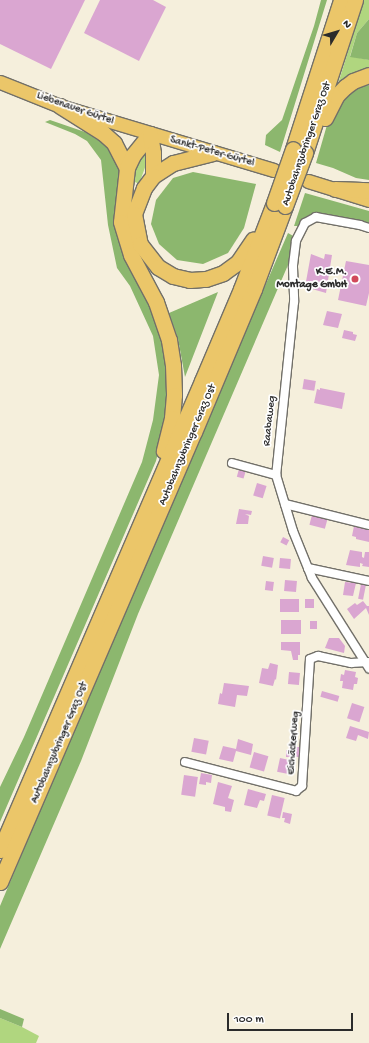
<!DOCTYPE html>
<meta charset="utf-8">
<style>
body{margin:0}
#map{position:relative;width:369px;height:1043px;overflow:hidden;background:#f5efdc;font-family:"Gochi Hand",sans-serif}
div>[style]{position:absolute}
.green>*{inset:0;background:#b0d67f}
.forest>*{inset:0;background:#8cb76e}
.building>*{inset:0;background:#daa6d1;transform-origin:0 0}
.roads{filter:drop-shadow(1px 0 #727069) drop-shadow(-1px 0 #727069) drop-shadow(0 1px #727069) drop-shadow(0 -1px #727069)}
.street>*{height:8px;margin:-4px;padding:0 4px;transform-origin:4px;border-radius:4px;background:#fff}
.primary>*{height:13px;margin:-6.5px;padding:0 6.5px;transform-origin:6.5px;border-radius:6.5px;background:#ebc669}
.highway>*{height:15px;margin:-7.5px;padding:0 7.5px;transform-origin:7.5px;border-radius:7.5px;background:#ebc669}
.bridges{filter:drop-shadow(1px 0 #727069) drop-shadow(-1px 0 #727069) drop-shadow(0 1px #727069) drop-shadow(0 -1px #727069)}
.highway-bridge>*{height:15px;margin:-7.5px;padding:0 7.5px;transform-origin:7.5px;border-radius:7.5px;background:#ebc669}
.dots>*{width:11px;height:11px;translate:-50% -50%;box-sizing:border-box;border:2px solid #fff;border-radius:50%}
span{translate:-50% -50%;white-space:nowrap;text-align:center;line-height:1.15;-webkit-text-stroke:3.5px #fff;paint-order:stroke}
.street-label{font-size:11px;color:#2b2b2b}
.poi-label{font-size:11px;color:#2b2b2b;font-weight:700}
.right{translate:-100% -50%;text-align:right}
.north{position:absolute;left:317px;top:12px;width:40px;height:40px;-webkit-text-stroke:3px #fff;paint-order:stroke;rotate:52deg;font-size:11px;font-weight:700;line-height:16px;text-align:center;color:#2b2b2b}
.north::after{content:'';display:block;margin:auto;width:14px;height:18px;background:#2b2b2b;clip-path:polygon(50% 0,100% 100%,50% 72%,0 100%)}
.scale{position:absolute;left:227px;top:1013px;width:126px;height:18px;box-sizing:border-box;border:2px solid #2b2b2b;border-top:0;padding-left:5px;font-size:12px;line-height:14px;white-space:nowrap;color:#2b2b2b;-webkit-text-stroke:3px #fff;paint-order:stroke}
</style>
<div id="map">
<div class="green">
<i style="clip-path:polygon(364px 0,369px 0,369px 19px,357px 33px,350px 56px,369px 60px,369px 68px,357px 71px,337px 87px)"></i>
<i style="clip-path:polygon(147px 148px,147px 162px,139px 184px,131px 180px,133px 174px,140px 156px)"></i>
<i style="clip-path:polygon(0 1018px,22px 1027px,39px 1036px,36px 1043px,0 1043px)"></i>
</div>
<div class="forest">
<i style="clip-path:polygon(321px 0,327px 0,280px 152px,265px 145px,266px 135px,282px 120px,314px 26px)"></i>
<i style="clip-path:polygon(369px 19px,369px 60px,350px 57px,357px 33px)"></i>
<i style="clip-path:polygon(369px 85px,369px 180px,356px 178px,333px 168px,316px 163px,329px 118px,346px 96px,361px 87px)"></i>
<i style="clip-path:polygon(50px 120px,85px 132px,101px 142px,112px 152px,120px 169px,115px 219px,120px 246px,161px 329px,169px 369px,166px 421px,156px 461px,0 822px,0 787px,24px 737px,142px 462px,153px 420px,159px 375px,153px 336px,130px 286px,117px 268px,108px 225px,101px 160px,87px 141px,75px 134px,45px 122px)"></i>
<i style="clip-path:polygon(193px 172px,256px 184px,244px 228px,228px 253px,203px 264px,177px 260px,159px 244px,151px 224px,156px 200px,173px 178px)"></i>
<i style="clip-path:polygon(305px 193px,369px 211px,369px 223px,317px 213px,307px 217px,298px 226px,294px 226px)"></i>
<i style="clip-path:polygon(288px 233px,295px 237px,288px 265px,138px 614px,81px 761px,0 949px,0 906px,137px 581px)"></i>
<i style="clip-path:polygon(218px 292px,185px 377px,178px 339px,169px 313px)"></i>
<i style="clip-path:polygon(0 1009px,24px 1019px,22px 1027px,0 1018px)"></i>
</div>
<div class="building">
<i style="clip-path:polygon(0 0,85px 0,51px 69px,0 44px)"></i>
<i style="clip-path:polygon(100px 0,153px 0,166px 7px,139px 61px,84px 33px)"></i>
<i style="clip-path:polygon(311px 254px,324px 259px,325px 254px,332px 255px,326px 293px,305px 287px)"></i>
<i style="clip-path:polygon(346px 261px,369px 265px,369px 293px,366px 306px,338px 300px)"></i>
<i style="clip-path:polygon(327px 311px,342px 314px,338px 328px,323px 325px)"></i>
<i style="clip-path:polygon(344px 330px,353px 332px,353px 334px,357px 335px,355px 341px,342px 338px)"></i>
<i style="left:304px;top:379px;width:12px;height:10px;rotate:9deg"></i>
<i style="clip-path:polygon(320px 388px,345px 393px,342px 409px,314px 403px,317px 389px,320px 390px)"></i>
<i style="left:239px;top:469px;width:7px;height:8px;rotate:16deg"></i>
<i style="left:257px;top:483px;width:10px;height:13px;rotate:17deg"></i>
<i style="clip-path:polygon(239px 509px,252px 511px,251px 515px,245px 514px,249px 516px,248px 524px,236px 524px)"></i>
<i style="left:312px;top:515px;width:16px;height:10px;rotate:15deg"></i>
<i style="clip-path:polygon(354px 526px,369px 529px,369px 542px,356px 539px,356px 537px,352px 536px)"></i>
<i style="left:283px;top:537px;width:7px;height:6px;rotate:27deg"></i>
<i style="clip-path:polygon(350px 550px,362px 552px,362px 557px,364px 558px,365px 552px,369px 552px,369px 567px,362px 566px,363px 564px,360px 563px,360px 567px,346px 565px)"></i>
<i style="left:263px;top:556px;width:11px;height:10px;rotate:10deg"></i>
<i style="left:280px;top:558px;width:11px;height:10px;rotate:5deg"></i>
<i style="left:285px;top:580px;width:12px;height:11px;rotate:5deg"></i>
<i style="left:266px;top:581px;width:8px;height:9px;rotate:7deg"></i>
<i style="clip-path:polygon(345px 582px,356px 583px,353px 596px,343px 595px)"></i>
<i style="left:361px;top:584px;width:5px;height:15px;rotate:11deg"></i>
<i style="left:280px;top:599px;width:19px;height:13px"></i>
<i style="left:305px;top:599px;width:9px;height:9px"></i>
<i style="clip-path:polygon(363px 601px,367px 606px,369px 606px,369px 615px,366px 608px,354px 619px,347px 609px,355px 603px,357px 605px)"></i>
<i style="left:301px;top:620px;width:14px;height:20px;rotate:90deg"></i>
<i style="left:317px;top:621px;width:8px;height:7px;rotate:90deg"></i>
<i style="clip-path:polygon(329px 638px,339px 638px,345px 646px,344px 653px,325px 648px)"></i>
<i style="clip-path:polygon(281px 642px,300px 642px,300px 655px,298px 655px,298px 660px,293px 660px,291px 651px,281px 650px)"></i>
<i style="clip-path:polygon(270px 663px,278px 665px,276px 680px,275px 679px,273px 686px,259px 683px,262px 668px,268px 669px)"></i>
<i style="clip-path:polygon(345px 670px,356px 672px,355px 677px,358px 678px,357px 684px,354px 684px,353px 690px,342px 688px,343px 681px,340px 681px,341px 674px,344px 675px)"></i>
<i style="left:289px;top:672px;width:11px;height:12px;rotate:5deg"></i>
<i style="clip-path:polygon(224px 683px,249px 686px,247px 696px,237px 695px,235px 707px,218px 704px,220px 693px,222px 694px)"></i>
<i style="left:322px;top:691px;width:18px;height:6px;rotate:16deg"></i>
<i style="left:352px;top:703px;width:13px;height:16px;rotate:18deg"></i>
<i style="clip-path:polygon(350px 726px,369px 732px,368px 739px,358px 735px,356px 741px,346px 738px)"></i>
<i style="left:194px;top:738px;width:15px;height:14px;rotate:11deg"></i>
<i style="clip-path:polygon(238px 739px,253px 744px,251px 755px,236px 751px,233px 762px,219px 759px,223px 746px,236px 749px)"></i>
<i style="clip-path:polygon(289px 747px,299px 747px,299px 757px,286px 757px,286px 750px,289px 750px)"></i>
<i style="left:254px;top:752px;width:15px;height:16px;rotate:16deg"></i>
<i style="left:280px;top:758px;width:14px;height:14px;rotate:12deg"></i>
<i style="clip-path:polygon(201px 773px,212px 775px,211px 783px,206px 782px,206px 785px,199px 784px)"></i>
<i style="left:184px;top:775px;width:14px;height:20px;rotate:8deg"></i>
<i style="clip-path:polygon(218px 782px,232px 786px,228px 798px,234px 800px,231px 812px,225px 811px,225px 807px,213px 804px)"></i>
<i style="clip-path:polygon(248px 789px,266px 794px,264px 801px,260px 800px,257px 808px,244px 805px)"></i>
<i style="left:272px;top:795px;width:13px;height:21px;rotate:13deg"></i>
<i style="clip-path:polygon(283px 812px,292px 814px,290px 824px,284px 822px,285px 818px,282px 818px)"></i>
</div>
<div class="roads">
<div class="street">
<i style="left:369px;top:228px;width:9px;rotate:-162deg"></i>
<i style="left:360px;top:225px;width:45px;rotate:-169.7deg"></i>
<i style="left:316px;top:217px;width:13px;rotate:151deg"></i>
<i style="left:305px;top:223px;width:20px;rotate:117deg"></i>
<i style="left:296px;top:241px;width:26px;rotate:97deg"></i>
<i style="left:293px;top:267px;width:35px;rotate:88deg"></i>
<i style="left:294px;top:302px;width:174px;rotate:95.9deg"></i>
<i style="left:276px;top:475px;width:59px;rotate:73.1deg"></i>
<i style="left:293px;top:531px;width:51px;rotate:68deg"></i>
<i style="left:312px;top:578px;width:107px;rotate:57.7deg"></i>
<i style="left:232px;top:463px;width:46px;rotate:15.3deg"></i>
<i style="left:285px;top:504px;width:87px;rotate:14deg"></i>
<i style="left:308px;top:568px;width:62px;rotate:12deg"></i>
<i style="left:185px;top:762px;width:115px;rotate:14.6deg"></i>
<i style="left:296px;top:791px;width:8px;rotate:-40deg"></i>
<i style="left:302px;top:786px;width:127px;rotate:-86.4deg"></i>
<i style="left:310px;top:659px;width:9px;rotate:-21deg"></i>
<i style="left:318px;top:656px;width:34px;rotate:12deg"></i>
<i style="left:351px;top:663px;width:17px;rotate:-3deg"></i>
</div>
<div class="primary">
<i style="left:0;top:82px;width:65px;rotate:21.8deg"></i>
<i style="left:60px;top:106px;width:223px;rotate:16.7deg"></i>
<i style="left:308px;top:181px;width:64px;rotate:17.3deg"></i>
</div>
<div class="highway">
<i style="left:60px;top:106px;width:51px;rotate:32.1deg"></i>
<i style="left:103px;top:133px;width:15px;rotate:42deg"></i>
<i style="left:114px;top:143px;width:28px;rotate:63deg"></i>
<i style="left:325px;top:118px;width:25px;rotate:-63deg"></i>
<i style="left:336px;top:96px;width:13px;rotate:-45deg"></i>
<i style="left:345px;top:87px;width:10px;rotate:-37deg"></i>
<i style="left:353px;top:81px;width:17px;rotate:-21deg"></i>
<i style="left:150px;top:134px;width:27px;rotate:129deg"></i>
<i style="left:133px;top:155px;width:14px;rotate:115deg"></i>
<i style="left:127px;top:168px;width:54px;rotate:96.3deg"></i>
<i style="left:121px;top:222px;width:34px;rotate:73deg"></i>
<i style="left:131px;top:255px;width:53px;rotate:62deg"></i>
<i style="left:156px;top:302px;width:40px;rotate:71.1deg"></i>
<i style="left:169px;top:340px;width:25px;rotate:81deg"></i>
<i style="left:173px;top:365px;width:30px;rotate:88deg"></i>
<i style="left:174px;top:395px;width:23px;rotate:95deg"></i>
<i style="left:172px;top:418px;width:34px;rotate:104deg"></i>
<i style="left:150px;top:134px;width:19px;rotate:81deg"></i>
<i style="left:153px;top:153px;width:23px;rotate:90deg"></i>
<i style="left:293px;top:149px;width:157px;rotate:-72.1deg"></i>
<i style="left:213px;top:153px;width:41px;rotate:166deg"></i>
<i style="left:173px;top:163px;width:24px;rotate:147deg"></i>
<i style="left:153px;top:176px;width:15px;rotate:127deg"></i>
<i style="left:144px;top:188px;width:28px;rotate:111deg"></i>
<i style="left:134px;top:214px;width:31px;rotate:79deg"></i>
<i style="left:140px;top:244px;width:29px;rotate:52deg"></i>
<i style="left:158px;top:267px;width:17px;rotate:31deg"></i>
<i style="left:173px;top:276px;width:17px;rotate:13deg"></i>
<i style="left:190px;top:280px;width:16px;rotate:-4deg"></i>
<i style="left:206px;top:279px;width:18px;rotate:-19deg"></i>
<i style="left:223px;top:273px;width:19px;rotate:-36deg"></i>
<i style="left:238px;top:262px;width:27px;rotate:-56deg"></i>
<i style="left:305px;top:153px;width:161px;rotate:-71.9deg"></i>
<i style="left:335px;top:189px;width:34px;rotate:2deg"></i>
<i style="left:0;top:850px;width:511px;rotate:-66.7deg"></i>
<i style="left:202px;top:381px;width:100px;rotate:-67deg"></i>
<i style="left:241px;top:289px;width:92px;rotate:-69deg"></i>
<i style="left:0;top:882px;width:490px;rotate:-66.7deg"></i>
<i style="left:194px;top:432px;width:155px;rotate:-67.2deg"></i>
<i style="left:254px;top:289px;width:89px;rotate:-69.5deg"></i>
</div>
</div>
<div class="bridges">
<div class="highway-bridge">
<i style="left:274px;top:203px;width:57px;rotate:-70.6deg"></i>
<i style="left:285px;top:206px;width:57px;rotate:-69.3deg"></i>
</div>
</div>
<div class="dots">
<i style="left:355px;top:279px;background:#d1495b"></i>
</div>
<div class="street-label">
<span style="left:75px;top:109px;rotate:19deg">Liebenauer Gürtel</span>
<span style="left:307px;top:144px;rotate:-71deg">Autobahnzubringer Graz Ost</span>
<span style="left:212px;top:152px;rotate:16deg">Sankt-Peter-Gürtel</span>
<span style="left:270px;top:421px;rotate:-84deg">Raabaweg</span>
<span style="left:188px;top:445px;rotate:-67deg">Autobahnzubringer Graz Ost</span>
<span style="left:60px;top:743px;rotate:-67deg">Autobahnzubringer Graz Ost</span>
<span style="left:294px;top:743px;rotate:-86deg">Eichäckerweg</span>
</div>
<div class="poi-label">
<span class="right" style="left:347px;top:279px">K.E.M.<br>Montage GmbH</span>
</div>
<div class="north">N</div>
<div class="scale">100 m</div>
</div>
